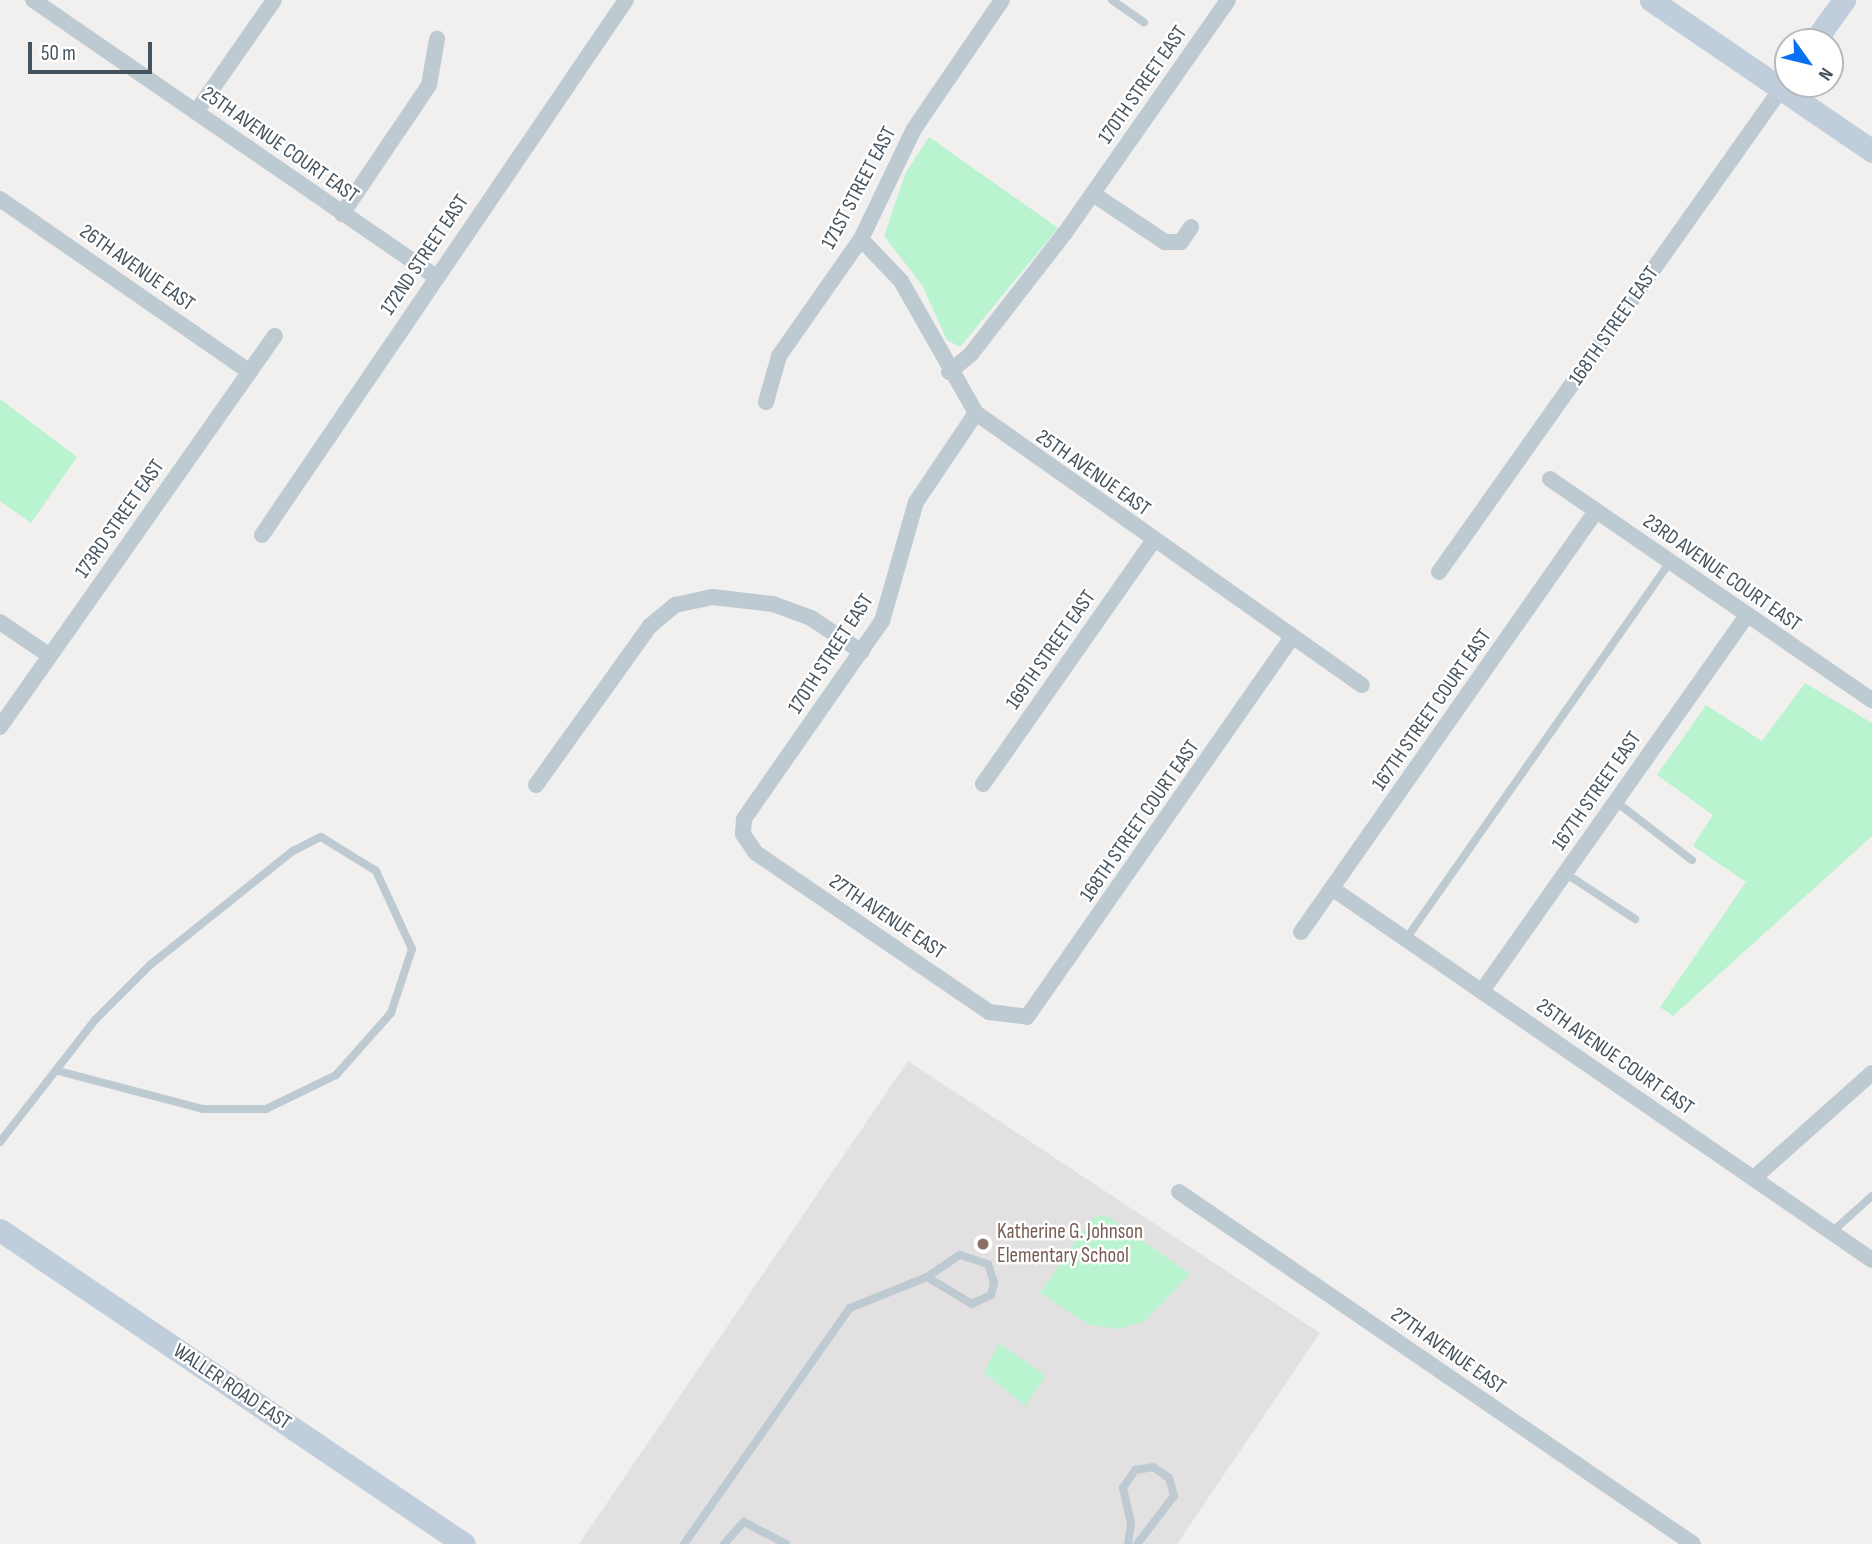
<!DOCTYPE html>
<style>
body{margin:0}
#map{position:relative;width:1872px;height:1544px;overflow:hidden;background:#f2efef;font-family:"Sofia Sans Condensed",sans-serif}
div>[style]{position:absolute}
.education>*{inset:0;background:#e3e0e1}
.green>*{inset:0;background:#baf3cf}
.lane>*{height:8px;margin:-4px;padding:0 4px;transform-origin:4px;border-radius:4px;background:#becad2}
.street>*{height:16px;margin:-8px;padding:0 8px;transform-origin:8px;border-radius:8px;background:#becad2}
.secondary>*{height:23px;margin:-11.5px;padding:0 11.5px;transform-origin:11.5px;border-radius:11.5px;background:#c0cdda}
.dots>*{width:19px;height:19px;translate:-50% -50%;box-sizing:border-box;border:4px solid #fff;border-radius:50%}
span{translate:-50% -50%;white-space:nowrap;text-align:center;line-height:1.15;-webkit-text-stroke:5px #fff;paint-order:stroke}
.street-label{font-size:21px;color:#45535e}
.education-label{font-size:21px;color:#785e54}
.left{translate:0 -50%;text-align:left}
.north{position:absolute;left:1774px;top:28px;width:70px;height:70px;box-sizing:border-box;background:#fff;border:2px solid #b5babf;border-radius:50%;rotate:124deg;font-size:19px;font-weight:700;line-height:28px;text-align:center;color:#45535e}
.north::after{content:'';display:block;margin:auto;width:24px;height:32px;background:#0870f2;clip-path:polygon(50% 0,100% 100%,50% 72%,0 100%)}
.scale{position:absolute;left:28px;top:42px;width:124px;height:32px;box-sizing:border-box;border:4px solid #45535e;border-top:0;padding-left:9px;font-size:21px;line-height:24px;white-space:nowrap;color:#45535e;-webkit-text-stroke:5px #fff;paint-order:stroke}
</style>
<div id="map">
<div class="education">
<i style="clip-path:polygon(908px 1061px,1320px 1333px,1177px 1544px,579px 1544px)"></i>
</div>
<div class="green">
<i style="clip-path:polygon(929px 137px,1058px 228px,960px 347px,947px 340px,922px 285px,884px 236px,906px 172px)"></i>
<i style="clip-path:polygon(0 399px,77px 457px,31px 523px,0 501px)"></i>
<i style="clip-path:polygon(1805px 683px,1872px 723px,1872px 836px,1673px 1016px,1660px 1007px,1746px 882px,1693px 846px,1713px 815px,1657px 775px,1706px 705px,1762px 741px)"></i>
<i style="clip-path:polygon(1106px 1215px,1190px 1274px,1145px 1321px,1119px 1329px,1089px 1325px,1040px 1293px,1092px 1218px)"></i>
<i style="clip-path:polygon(999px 1343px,1046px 1376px,1025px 1406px,984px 1373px)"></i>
</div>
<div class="lane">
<i style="left:1112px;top:0;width:39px;rotate:35deg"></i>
<i style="left:1615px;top:801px;width:97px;rotate:37.5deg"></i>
<i style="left:1565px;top:873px;width:84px;rotate:33.3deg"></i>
<i style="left:1406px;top:939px;width:460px;rotate:-55deg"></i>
<i style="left:0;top:1142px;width:155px;rotate:-52.1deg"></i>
<i style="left:95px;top:1020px;width:78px;rotate:-45deg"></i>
<i style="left:150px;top:965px;width:183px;rotate:-38.6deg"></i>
<i style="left:293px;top:851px;width:31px;rotate:-27deg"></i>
<i style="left:321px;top:837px;width:65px;rotate:31.7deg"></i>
<i style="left:376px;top:871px;width:86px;rotate:65.2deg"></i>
<i style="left:412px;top:949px;width:67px;rotate:108.2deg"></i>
<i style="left:391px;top:1013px;width:83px;rotate:131.6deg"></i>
<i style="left:336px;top:1075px;width:78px;rotate:154.1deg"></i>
<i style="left:266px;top:1109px;width:63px;rotate:180deg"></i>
<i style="left:203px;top:1109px;width:150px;rotate:-165.3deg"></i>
<i style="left:1832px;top:1232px;width:54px;rotate:-42deg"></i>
<i style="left:684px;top:1544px;width:289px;rotate:-54.9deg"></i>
<i style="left:850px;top:1308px;width:83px;rotate:-21.9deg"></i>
<i style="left:927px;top:1277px;width:40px;rotate:-34deg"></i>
<i style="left:960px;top:1255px;width:29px;rotate:18deg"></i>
<i style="left:988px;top:1264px;width:20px;rotate:72deg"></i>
<i style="left:994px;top:1283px;width:12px;rotate:104deg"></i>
<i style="left:991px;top:1295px;width:21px;rotate:155deg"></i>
<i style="left:972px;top:1304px;width:52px;rotate:-149deg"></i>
<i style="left:724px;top:1544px;width:30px;rotate:-48deg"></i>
<i style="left:744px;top:1522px;width:47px;rotate:27.6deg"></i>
<i style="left:1128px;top:1544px;width:21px;rotate:-82deg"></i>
<i style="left:1131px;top:1523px;width:36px;rotate:-103deg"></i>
<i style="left:1123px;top:1488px;width:22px;rotate:-56deg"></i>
<i style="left:1135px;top:1470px;width:18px;rotate:-9deg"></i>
<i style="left:1153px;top:1467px;width:19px;rotate:35deg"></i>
<i style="left:1169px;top:1478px;width:19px;rotate:74deg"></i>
<i style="left:1174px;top:1496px;width:61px;rotate:127.6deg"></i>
</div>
<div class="street">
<i style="left:33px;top:0;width:488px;rotate:34.5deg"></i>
<i style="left:196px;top:112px;width:136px;rotate:-55.1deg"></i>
<i style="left:1093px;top:194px;width:87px;rotate:33.7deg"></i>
<i style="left:1165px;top:242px;width:16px"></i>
<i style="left:1181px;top:242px;width:18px;rotate:-56deg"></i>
<i style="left:0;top:199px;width:304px;rotate:34.7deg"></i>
<i style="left:342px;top:214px;width:156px;rotate:-56deg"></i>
<i style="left:429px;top:85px;width:47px;rotate:-80.1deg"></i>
<i style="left:861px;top:239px;width:58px;rotate:46.4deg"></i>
<i style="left:901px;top:281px;width:152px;rotate:60.4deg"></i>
<i style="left:976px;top:413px;width:472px;rotate:35.2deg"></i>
<i style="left:949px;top:372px;width:28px;rotate:-39deg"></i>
<i style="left:971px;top:354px;width:153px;rotate:-52.2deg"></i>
<i style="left:1065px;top:233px;width:284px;rotate:-55deg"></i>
<i style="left:766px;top:402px;width:48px;rotate:-74.2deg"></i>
<i style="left:779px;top:356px;width:143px;rotate:-55deg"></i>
<i style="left:861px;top:239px;width:122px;rotate:-64.3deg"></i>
<i style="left:914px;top:129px;width:156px;rotate:-55.7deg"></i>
<i style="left:976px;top:413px;width:107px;rotate:124deg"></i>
<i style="left:916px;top:502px;width:124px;rotate:105.9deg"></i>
<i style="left:882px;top:621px;width:241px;rotate:124.9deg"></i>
<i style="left:744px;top:819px;width:15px;rotate:94deg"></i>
<i style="left:743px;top:834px;width:23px;rotate:56deg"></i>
<i style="left:756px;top:853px;width:282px;rotate:34.3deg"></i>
<i style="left:989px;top:1012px;width:38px;rotate:7deg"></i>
<i style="left:1027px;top:1017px;width:462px;rotate:-55.1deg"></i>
<i style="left:1550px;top:479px;width:391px;rotate:34.5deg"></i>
<i style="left:262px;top:535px;width:647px;rotate:-55.77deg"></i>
<i style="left:1439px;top:572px;width:592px;rotate:-54.7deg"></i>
<i style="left:0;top:622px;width:60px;rotate:34.2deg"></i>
<i style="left:0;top:727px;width:478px;rotate:-54.9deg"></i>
<i style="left:983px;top:784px;width:298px;rotate:-55deg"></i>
<i style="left:536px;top:785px;width:196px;rotate:-54.4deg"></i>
<i style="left:650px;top:626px;width:33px;rotate:-40deg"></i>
<i style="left:675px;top:605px;width:39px;rotate:-12deg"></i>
<i style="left:713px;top:597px;width:60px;rotate:6.7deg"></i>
<i style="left:773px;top:604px;width:40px;rotate:20.2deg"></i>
<i style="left:811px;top:618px;width:61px;rotate:33.7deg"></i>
<i style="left:1333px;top:889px;width:654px;rotate:34.54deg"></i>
<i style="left:1301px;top:932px;width:514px;rotate:-54.98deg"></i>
<i style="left:1482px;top:991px;width:460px;rotate:-54.8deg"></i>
<i style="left:1754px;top:1178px;width:158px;rotate:-41.7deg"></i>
<i style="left:1179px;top:1192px;width:623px;rotate:34.4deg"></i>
</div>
<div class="secondary">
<i style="left:1651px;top:0;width:268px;rotate:34.3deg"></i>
<i style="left:1814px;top:42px;width:52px;rotate:-54.5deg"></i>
<i style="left:0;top:1230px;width:560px;rotate:34.09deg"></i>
</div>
<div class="dots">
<i style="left:983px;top:1244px;background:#8d6e63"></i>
</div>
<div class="street-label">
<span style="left:1143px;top:85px;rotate:-55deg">170TH STREET EAST</span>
<span style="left:280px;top:145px;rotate:35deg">25TH AVENUE COURT EAST</span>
<span style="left:859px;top:188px;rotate:-62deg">171ST STREET EAST</span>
<span style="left:425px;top:255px;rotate:-56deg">172ND STREET EAST</span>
<span style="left:137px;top:268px;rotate:35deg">26TH AVENUE EAST</span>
<span style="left:1614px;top:326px;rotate:-55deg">168TH STREET EAST</span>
<span style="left:1093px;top:473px;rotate:35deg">25TH AVENUE EAST</span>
<span style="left:120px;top:519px;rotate:-55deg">173RD STREET EAST</span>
<span style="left:1722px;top:573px;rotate:35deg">23RD AVENUE COURT EAST</span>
<span style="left:1051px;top:650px;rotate:-55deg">169TH STREET EAST</span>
<span style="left:831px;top:654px;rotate:-57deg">170TH STREET EAST</span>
<span style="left:1432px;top:710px;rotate:-55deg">167TH STREET COURT EAST</span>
<span style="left:1597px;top:791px;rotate:-55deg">167TH STREET EAST</span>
<span style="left:1140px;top:821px;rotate:-55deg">168TH STREET COURT EAST</span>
<span style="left:887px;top:917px;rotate:34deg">27TH AVENUE EAST</span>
<span style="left:1615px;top:1057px;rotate:35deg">25TH AVENUE COURT EAST</span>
<span style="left:1448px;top:1351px;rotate:35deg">27TH AVENUE EAST</span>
<span style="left:232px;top:1387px;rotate:34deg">WALLER ROAD EAST</span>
</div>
<div class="education-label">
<span class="left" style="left:997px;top:1244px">Katherine G. Johnson<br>Elementary School</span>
</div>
<div class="north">N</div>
<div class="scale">50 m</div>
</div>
